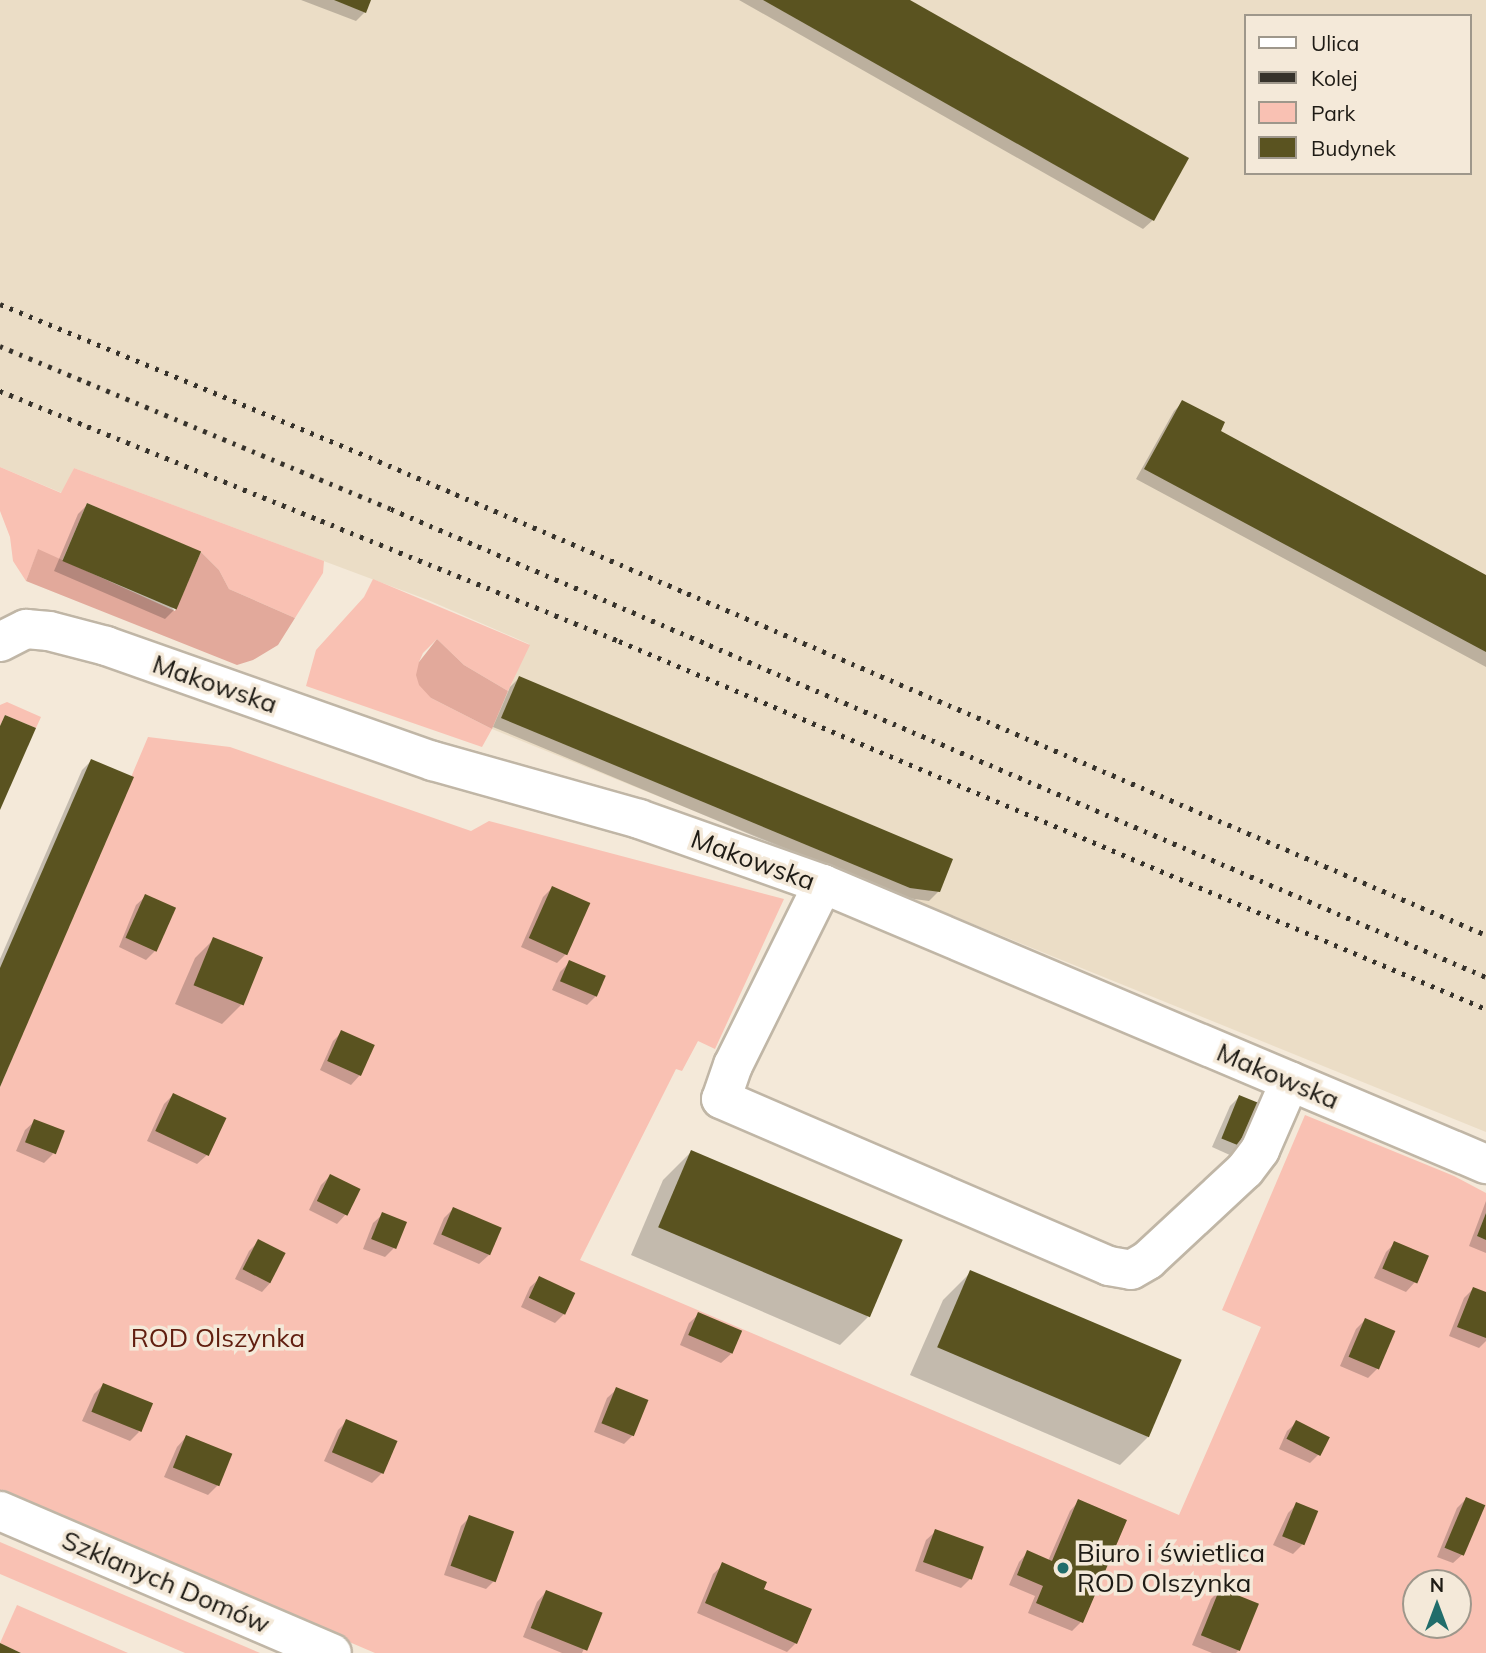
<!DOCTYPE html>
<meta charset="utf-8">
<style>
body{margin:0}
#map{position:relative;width:1486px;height:1653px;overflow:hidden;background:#f4e9d9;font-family:Mulish,sans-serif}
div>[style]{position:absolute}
.built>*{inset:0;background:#ebddc6}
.green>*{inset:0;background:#f9c1b3}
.forest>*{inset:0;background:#e2a99b}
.shadow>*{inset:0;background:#0003}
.building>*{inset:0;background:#5a5320;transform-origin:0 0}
.roads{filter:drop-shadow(2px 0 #c0b6a6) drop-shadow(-2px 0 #c0b6a6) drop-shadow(0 2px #c0b6a6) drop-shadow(0 -2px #c0b6a6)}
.minor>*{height:38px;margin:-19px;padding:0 19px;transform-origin:19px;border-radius:19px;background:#fff}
.rail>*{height:5px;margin-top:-2.5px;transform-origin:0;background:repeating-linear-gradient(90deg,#36322b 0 3.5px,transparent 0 10.5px)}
.dots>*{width:19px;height:19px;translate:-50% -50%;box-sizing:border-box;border:4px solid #f4e9d9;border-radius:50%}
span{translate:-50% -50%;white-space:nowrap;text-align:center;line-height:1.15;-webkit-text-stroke:7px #f4e9d9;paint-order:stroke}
.street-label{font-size:26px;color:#1e1b15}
.park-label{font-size:26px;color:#611e0f}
.poi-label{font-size:26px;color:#1e1b15}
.left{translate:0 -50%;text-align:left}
.legend{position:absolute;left:1244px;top:14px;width:228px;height:161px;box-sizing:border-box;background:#f4e9d9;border:2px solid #9e978b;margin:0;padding:9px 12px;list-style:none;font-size:21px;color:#1e1b15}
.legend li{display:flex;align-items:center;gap:14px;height:35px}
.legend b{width:35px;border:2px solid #9e978b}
.north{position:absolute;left:1402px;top:1569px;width:70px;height:70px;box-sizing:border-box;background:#f4e9d9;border:2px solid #9e978b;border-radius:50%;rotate:0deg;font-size:19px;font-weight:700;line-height:28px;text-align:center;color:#1e1b15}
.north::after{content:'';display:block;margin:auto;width:24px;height:32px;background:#216d6b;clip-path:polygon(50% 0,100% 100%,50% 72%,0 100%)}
</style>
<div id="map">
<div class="built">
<i style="clip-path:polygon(evenodd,0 0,1486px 0,1486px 1132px,492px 729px,529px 644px,428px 600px,74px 468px,62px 493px,0 467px,0 0,1246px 16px,1470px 16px,1470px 173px,1246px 173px,1246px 16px)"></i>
</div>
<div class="green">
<i style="clip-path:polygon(0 467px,61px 493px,74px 468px,324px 561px,323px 573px,295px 618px,229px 589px,219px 570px,201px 552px,87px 503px,62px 561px,38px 550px,26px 581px,13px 561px,10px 537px,0 511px)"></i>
<i style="clip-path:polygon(373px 579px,530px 645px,508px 691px,464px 665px,437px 639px,423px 653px,419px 662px,431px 698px,492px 729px,482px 747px,306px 686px,316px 650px,364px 597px)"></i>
<i style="clip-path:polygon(7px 702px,41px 717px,36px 728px,5px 715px,0 726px,0 705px)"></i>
<i style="clip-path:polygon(evenodd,148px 737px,230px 747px,471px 831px,489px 821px,784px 899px,715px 1049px,698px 1041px,682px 1071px,676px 1069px,580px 1260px,1179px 1515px,1261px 1327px,1222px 1310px,1305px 1115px,1454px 1176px,1486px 1193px,1486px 1213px,1477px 1236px,1486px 1240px,1486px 1653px,375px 1653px,0 1493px,0 1087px,148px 737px,1416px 1583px,1458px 1583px,1458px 1625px,1416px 1625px,1416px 1583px)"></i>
<i style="clip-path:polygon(0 1542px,260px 1653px,185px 1653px,0 1574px)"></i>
<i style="clip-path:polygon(17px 1605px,128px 1653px,21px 1653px,0 1643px)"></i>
</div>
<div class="forest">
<i style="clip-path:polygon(38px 549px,175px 611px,201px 552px,219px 570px,229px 589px,295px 618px,278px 645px,253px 660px,237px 665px,26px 581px)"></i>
<i style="clip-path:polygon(437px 639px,464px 665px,508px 691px,492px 729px,431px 698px,419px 685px,416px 675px,419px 662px)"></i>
</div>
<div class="shadow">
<i style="clip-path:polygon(301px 0,369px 0,365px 12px,356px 21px)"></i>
<i style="clip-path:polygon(739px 0,906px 0,1153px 220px,1143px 229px)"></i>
<i style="clip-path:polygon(1183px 402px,1219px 432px,1486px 577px,1486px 667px,1136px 479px,1174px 411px)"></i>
<i style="clip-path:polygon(87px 505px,174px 610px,165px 619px,54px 571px,78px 514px)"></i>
<i style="clip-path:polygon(519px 678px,939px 891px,929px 901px,900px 897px,493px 727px,510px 687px)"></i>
<i style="clip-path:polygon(91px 761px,0 1083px,0 959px,82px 770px)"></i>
<i style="clip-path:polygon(552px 888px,566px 954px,557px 963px,521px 947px,543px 897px)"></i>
<i style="clip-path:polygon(146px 896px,155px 951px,146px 960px,119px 947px,136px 905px)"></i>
<i style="clip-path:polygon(214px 939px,241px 1005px,222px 1024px,175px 1004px,195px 958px)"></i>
<i style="clip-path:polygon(570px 962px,596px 996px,587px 1005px,552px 990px,560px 972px)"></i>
<i style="clip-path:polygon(342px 1032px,373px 1046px,360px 1075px,351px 1085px,320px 1070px,333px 1041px)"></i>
<i style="clip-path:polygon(173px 1095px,207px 1155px,197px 1164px,147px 1141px,164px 1104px)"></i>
<i style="clip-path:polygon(1239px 1097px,1241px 1146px,1232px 1156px,1212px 1147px,1230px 1106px)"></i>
<i style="clip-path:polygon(35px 1121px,53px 1154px,44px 1163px,16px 1151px,25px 1130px)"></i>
<i style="clip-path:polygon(691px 1152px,868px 1317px,840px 1345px,631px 1255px,663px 1180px)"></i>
<i style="clip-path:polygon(330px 1176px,358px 1190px,346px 1214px,337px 1224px,309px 1210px,321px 1185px)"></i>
<i style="clip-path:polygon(1486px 1201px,1486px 1253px,1469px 1246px)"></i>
<i style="clip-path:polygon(453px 1209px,489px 1255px,479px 1264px,433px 1244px,444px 1218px)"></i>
<i style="clip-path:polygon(383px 1214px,394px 1248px,385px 1257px,363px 1249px,373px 1223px)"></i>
<i style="clip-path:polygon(258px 1242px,271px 1282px,262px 1292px,235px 1279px,249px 1251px)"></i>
<i style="clip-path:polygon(1395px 1243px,1426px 1257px,1415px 1282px,1406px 1292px,1374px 1278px,1386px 1252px)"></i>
<i style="clip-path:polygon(971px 1272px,1148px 1437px,1120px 1465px,910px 1375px,943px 1300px)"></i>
<i style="clip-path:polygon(540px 1278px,564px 1314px,555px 1323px,521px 1307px,530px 1287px)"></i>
<i style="clip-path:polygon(1473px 1289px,1486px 1294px,1486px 1341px,1479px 1348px,1449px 1336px,1464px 1298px)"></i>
<i style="clip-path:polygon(699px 1314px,731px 1354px,721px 1363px,680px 1345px,689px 1323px)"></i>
<i style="clip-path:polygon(1365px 1320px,1377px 1369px,1368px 1378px,1340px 1366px,1356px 1329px)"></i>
<i style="clip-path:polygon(103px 1385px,139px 1432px,130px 1441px,82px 1421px,94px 1394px)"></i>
<i style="clip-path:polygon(617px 1389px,633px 1435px,624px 1444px,594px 1432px,607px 1398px)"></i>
<i style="clip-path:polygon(347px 1421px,396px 1442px,382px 1473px,372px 1483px,324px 1461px,338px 1430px)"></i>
<i style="clip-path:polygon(1297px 1422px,1319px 1454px,1310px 1463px,1279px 1449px,1287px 1431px)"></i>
<i style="clip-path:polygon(186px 1437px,230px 1455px,217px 1486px,208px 1495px,164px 1477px,177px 1447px)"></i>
<i style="clip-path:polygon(1466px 1499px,1463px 1554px,1453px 1563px,1437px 1557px,1457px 1508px)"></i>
<i style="clip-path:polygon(1079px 1501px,1081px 1622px,1072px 1631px,1028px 1613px,1035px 1596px,1009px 1585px,1019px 1562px,1028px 1552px,1048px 1561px,1070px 1511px)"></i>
<i style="clip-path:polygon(1297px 1504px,1302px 1545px,1293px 1554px,1273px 1545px,1288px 1513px)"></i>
<i style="clip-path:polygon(470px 1517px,495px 1580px,486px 1589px,444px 1575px,461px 1526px)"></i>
<i style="clip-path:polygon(936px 1531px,970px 1579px,961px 1588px,915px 1571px,926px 1540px)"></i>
<i style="clip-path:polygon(723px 1565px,762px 1590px,796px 1643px,787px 1652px,697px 1613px,713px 1574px)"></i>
<i style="clip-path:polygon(1220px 1590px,1238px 1651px,1236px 1653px,1212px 1653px,1192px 1645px,1211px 1599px)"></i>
<i style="clip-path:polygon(546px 1592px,600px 1614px,582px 1653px,562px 1653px,523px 1637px,537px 1602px)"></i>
</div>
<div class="building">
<i style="clip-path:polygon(334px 0,371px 0,366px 13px)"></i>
<i style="clip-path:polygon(763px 0,910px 0,1189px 158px,1154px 221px)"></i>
<i style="clip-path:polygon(1182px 400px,1225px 422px,1221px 431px,1486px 575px,1486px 652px,1144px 469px)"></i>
<i style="left:87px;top:503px;width:124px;height:63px;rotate:23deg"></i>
<i style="clip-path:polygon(519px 676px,953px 859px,940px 892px,910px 888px,501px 718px)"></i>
<i style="clip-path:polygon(5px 715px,36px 728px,0 810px,0 726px)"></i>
<i style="clip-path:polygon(91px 759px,134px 777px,0 1087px,0 968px)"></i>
<i style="left:552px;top:886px;width:42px;height:57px;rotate:24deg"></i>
<i style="left:145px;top:894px;width:34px;height:48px;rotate:24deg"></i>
<i style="left:213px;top:937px;width:54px;height:52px;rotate:22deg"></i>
<i style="left:569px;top:960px;width:40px;height:23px;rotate:23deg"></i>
<i style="left:341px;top:1030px;width:37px;height:34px;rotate:24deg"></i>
<i style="left:173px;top:1093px;width:59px;height:42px;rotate:25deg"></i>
<i style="left:1239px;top:1095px;width:24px;height:47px;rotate:22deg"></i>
<i style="left:34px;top:1119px;width:33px;height:25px;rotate:21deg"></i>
<i style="left:691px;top:1150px;width:230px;height:84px;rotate:23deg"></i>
<i style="left:330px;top:1174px;width:34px;height:30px;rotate:26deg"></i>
<i style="left:453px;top:1207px;width:53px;height:30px;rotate:23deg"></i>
<i style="left:382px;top:1212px;width:27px;height:29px;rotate:22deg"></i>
<i style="clip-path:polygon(1486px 1213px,1486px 1240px,1477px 1236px)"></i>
<i style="left:258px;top:1239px;width:31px;height:34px;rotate:27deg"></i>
<i style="left:1394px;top:1241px;width:38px;height:30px;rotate:23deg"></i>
<i style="left:970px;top:1270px;width:230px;height:84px;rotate:23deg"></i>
<i style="left:539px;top:1276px;width:40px;height:24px;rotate:25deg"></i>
<i style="clip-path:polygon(1473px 1287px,1486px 1292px,1486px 1338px,1457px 1327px)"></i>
<i style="left:698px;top:1312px;width:48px;height:25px;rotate:23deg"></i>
<i style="left:1365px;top:1318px;width:33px;height:42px;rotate:23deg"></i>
<i style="left:103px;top:1383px;width:54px;height:31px;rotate:22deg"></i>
<i style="left:616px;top:1387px;width:35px;height:39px;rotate:22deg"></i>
<i style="left:346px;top:1419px;width:56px;height:36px;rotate:23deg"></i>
<i style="left:1296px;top:1420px;width:38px;height:21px;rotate:27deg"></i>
<i style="left:186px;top:1435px;width:50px;height:35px;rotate:22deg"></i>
<i style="left:1466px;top:1497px;width:21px;height:55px;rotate:23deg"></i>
<i style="clip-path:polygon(1078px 1499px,1127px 1520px,1083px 1623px,1036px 1603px,1043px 1586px,1017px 1575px,1027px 1550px,1052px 1561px)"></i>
<i style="left:1296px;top:1502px;width:24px;height:37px;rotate:22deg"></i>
<i style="left:469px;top:1515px;width:48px;height:54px;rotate:20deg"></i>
<i style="left:935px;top:1529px;width:52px;height:35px;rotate:20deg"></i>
<i style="clip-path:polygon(722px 1562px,767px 1582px,764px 1589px,812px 1609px,797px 1644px,705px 1603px)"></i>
<i style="left:1220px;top:1588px;width:42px;height:51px;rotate:22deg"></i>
<i style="left:546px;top:1590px;width:61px;height:41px;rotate:22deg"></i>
<i style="clip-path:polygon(0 1643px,21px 1653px,0 1653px)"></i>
</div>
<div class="roads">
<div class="minor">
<i style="left:0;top:642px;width:29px;rotate:-27deg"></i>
<i style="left:26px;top:629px;width:23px;rotate:5deg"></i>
<i style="left:49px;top:631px;width:59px;rotate:14.7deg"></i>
<i style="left:106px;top:646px;width:347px;rotate:19.4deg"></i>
<i style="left:433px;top:761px;width:214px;rotate:15.7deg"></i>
<i style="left:639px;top:819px;width:195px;rotate:19.5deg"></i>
<i style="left:823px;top:884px;width:720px;rotate:22.9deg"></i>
<i style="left:823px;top:884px;width:202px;rotate:116.4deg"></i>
<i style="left:733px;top:1065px;width:36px;rotate:109deg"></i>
<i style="left:721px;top:1099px;width:422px;rotate:23.3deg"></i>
<i style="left:1109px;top:1266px;width:22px;rotate:10deg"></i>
<i style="left:1131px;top:1270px;width:20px;rotate:-30deg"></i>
<i style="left:1148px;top:1260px;width:132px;rotate:-42.9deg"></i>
<i style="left:1245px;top:1170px;width:25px;rotate:-53deg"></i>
<i style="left:1260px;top:1150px;width:75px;rotate:-66.5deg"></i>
<i style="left:0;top:1511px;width:361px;rotate:23.2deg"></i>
</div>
</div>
<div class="rail">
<i style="left:0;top:304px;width:399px;rotate:22.5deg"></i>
<i style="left:369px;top:457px;width:1215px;rotate:23.17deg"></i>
<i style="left:0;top:346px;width:424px;rotate:22.6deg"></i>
<i style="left:391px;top:509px;width:1191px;rotate:23.14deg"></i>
<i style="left:0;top:391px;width:668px;rotate:21.99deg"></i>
<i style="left:619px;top:641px;width:942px;rotate:23deg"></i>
</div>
<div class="dots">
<i style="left:1063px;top:1568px;background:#216d6b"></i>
</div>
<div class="street-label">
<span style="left:215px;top:684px;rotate:19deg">Makowska</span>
<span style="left:753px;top:860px;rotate:20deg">Makowska</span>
<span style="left:1278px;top:1076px;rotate:23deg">Makowska</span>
<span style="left:166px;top:1582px;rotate:23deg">Szklanych Domów</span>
</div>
<div class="park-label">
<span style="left:218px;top:1338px">ROD Olszynka</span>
</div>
<div class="poi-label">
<span class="left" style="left:1077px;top:1568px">Biuro i świetlica<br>ROD Olszynka</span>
</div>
<ul class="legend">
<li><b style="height:9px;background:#fff"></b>Ulica</li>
<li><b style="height:9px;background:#36322b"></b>Kolej</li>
<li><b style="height:19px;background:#f9c1b3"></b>Park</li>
<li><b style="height:19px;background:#5a5320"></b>Budynek</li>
</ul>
<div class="north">N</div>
</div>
